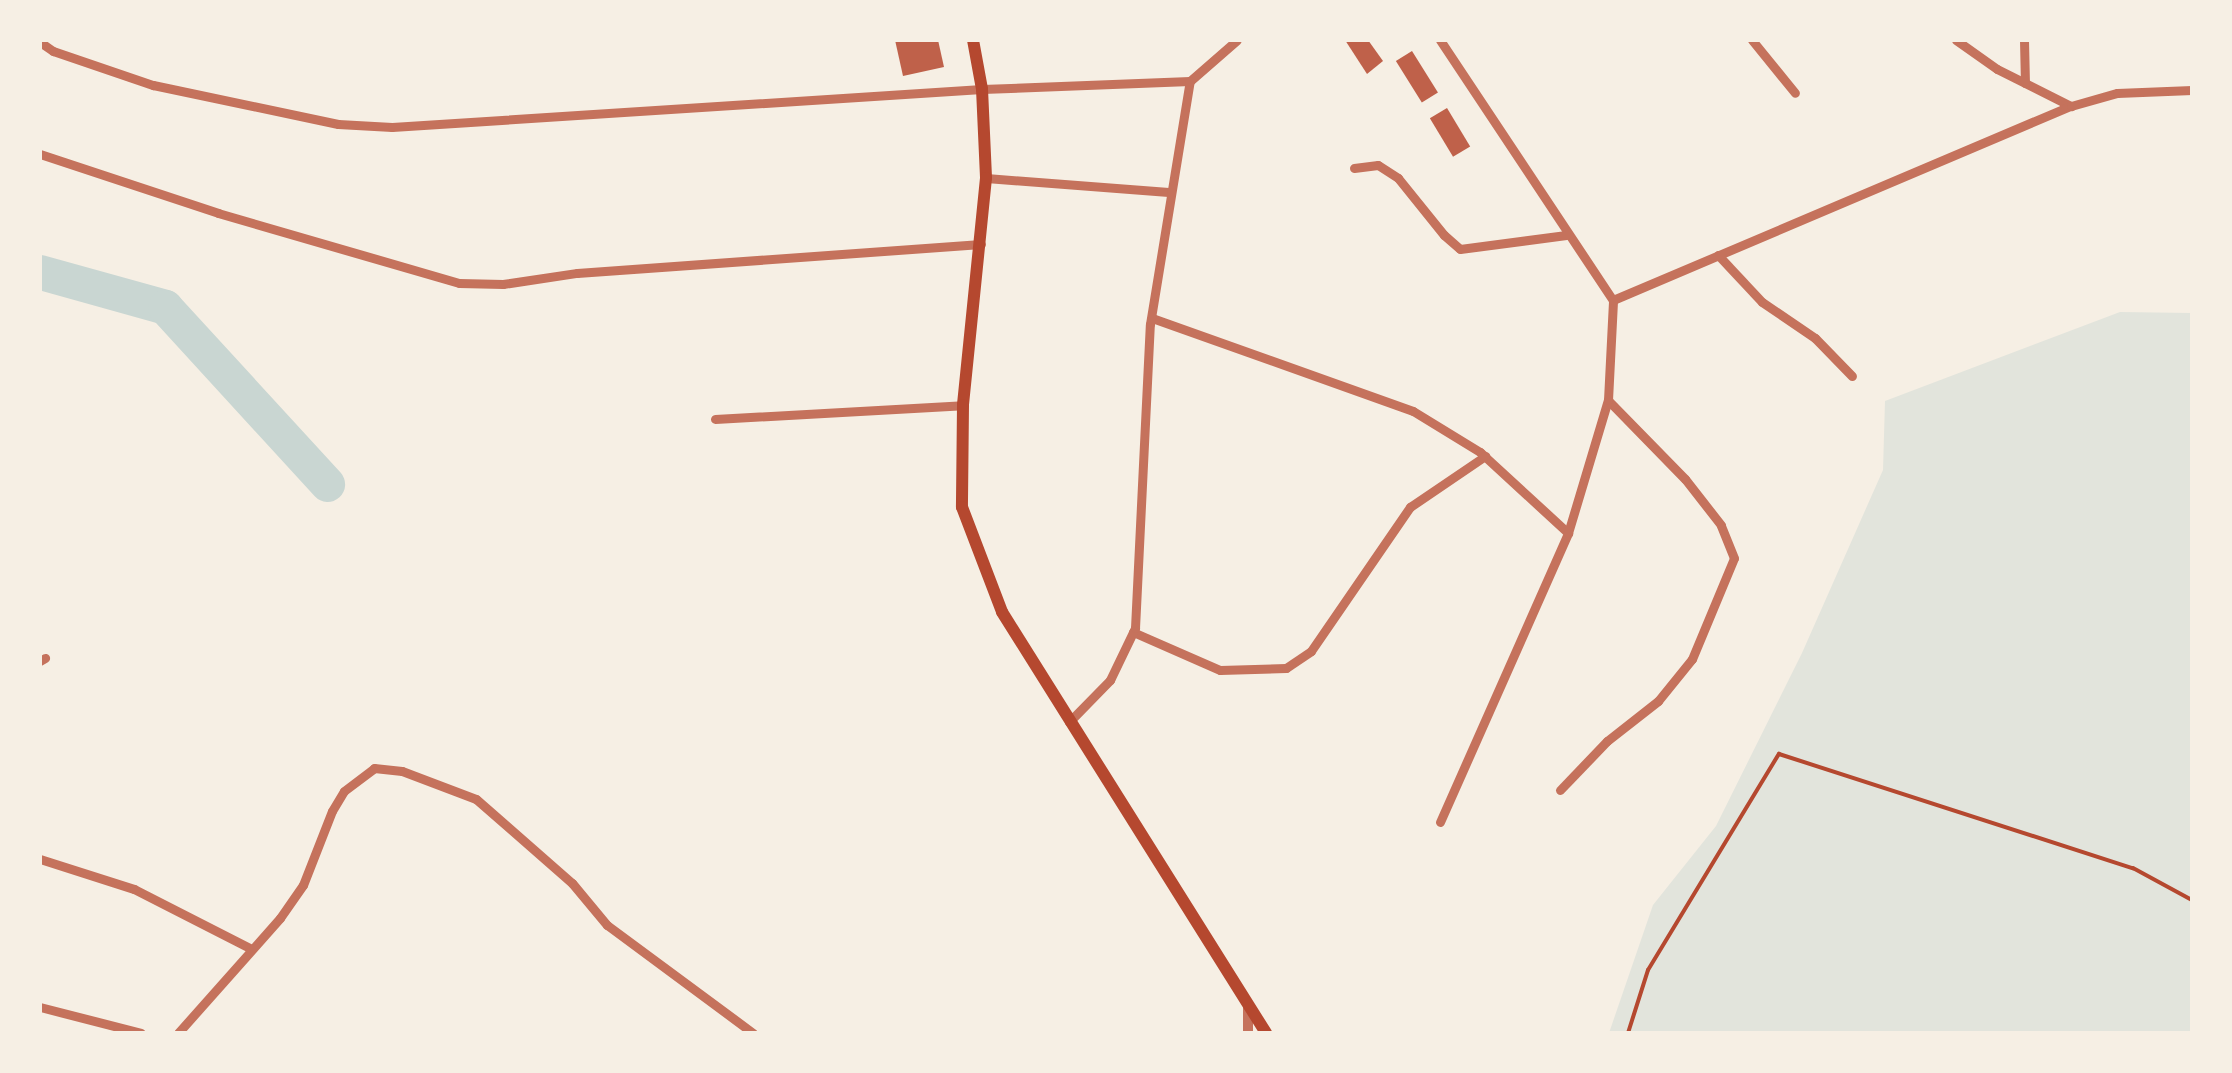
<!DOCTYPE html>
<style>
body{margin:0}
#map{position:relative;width:2232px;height:1073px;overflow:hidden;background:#f6efe4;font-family:Rubik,sans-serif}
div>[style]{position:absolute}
.green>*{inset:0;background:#e2e4dc}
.river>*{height:35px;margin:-17.5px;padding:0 17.5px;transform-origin:17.5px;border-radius:17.5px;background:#c9d6d2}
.building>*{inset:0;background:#bf614a;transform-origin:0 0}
.path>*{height:4px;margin:-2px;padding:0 2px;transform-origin:2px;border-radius:2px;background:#b5482f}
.minor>*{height:9px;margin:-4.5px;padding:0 4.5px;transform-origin:4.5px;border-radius:4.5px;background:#c5725c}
.tertiary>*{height:10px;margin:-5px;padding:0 5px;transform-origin:5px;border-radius:5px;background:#c5725c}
.secondary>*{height:12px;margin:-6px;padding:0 6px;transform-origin:6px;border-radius:6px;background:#b5482f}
span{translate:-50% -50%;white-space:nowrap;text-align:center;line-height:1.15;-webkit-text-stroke:9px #f6efe4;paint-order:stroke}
.frame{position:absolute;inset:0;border:42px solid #f6efe4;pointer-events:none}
</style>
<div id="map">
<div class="green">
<i style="clip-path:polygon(2120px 312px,2192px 313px,2192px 1033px,1609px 1033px,1653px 905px,1716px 826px,1802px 653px,1883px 470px,1885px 401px)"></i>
</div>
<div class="river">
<i style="left:40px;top:272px;width:130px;rotate:15.6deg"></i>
<i style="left:165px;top:307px;width:240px;rotate:47.5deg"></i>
</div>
<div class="building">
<i style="clip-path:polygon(895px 40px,938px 40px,944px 67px,903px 76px)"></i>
<i style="clip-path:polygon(1345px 40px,1368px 40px,1383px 61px,1367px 74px)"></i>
<i style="left:1412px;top:51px;width:49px;height:19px;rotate:58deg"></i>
<i style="left:1447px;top:108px;width:45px;height:20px;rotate:59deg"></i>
</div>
<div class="path">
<i style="left:1628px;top:1033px;width:66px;rotate:-72.4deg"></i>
<i style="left:1648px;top:970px;width:253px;rotate:-58.8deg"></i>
<i style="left:1779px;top:754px;width:372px;rotate:17.9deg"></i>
<i style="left:2133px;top:868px;width:67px;rotate:28.5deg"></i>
</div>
<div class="minor">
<i style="left:1440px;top:40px;width:312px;rotate:56.4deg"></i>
<i style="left:1752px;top:40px;width:68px;rotate:50.9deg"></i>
<i style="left:1956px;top:40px;width:50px;rotate:35.3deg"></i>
<i style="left:1997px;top:69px;width:83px;rotate:26.6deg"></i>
<i style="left:2024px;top:40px;width:43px;rotate:88.7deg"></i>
<i style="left:40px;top:42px;width:16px;rotate:35deg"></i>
<i style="left:53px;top:51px;width:106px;rotate:18.8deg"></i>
<i style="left:153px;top:85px;width:189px;rotate:11.9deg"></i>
<i style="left:338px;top:124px;width:54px;rotate:3.2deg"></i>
<i style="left:392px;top:127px;width:591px;rotate:-3.69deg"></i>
<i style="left:982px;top:89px;width:208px;rotate:-2.2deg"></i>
<i style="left:1190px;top:81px;width:62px;rotate:-41.1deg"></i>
<i style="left:40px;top:154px;width:188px;rotate:18.3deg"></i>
<i style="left:218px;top:213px;width:251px;rotate:16.2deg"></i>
<i style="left:459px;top:283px;width:44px;rotate:1.3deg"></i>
<i style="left:503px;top:284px;width:75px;rotate:-8.5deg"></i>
<i style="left:577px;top:273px;width:405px;rotate:-4.1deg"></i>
<i style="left:1354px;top:168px;width:24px;rotate:-7deg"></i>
<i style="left:1378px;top:165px;width:24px;rotate:33deg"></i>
<i style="left:1398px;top:178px;width:73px;rotate:51.1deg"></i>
<i style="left:1444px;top:235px;width:21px;rotate:41deg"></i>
<i style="left:1460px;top:249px;width:107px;rotate:-7.5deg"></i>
<i style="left:986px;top:178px;width:183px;rotate:4.4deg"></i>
<i style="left:1718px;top:255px;width:64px;rotate:46.9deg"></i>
<i style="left:1762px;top:302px;width:64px;rotate:34.2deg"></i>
<i style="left:1815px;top:338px;width:53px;rotate:45.8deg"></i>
<i style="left:1152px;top:318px;width:277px;rotate:19.6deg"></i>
<i style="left:1413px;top:411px;width:79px;rotate:31.5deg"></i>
<i style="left:1480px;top:452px;width:120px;rotate:42.6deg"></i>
<i style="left:715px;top:419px;width:248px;rotate:-3.2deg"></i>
<i style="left:1133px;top:632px;width:95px;rotate:23.6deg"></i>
<i style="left:1220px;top:670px;width:66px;rotate:-1.7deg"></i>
<i style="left:1286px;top:668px;width:30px;rotate:-34deg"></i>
<i style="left:1311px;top:651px;width:175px;rotate:-55.5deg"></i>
<i style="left:1410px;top:507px;width:91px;rotate:-34.2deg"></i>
<i style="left:40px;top:661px;width:6px;rotate:-31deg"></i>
<i style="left:1069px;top:722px;width:59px;rotate:-45.7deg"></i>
<i style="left:1110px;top:680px;width:58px;rotate:-64.3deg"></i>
<i style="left:1135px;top:628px;width:304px;rotate:-87.2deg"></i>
<i style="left:1150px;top:324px;width:246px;rotate:-80.7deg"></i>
<i style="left:1560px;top:790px;width:68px;rotate:-46.2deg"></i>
<i style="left:1607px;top:741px;width:65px;rotate:-38.1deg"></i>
<i style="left:1658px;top:701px;width:54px;rotate:-51deg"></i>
<i style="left:1692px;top:659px;width:109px;rotate:-67.4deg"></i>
<i style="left:1734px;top:558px;width:35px;rotate:-112deg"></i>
<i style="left:1721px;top:525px;width:58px;rotate:-128deg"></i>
<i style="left:1685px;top:479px;width:110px;rotate:-134.3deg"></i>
<i style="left:1440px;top:822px;width:316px;rotate:-66.1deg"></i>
<i style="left:1568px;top:533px;width:139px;rotate:-73.3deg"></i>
<i style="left:1608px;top:400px;width:100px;rotate:-87.1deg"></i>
<i style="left:1613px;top:300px;width:497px;rotate:-23deg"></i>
<i style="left:2071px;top:106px;width:48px;rotate:-15.8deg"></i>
<i style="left:2117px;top:93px;width:75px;rotate:-2.3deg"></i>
<i style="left:40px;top:859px;width:99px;rotate:17.7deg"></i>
<i style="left:134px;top:889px;width:132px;rotate:27deg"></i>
<i style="left:40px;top:1007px;width:104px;rotate:14.4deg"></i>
<i style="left:178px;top:1033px;width:154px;rotate:-48.4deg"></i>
<i style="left:280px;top:918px;width:40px;rotate:-55.1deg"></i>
<i style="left:303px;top:885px;width:79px;rotate:-68.6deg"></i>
<i style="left:332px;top:811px;width:23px;rotate:-59deg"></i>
<i style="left:344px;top:791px;width:38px;rotate:-37deg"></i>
<i style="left:374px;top:768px;width:28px;rotate:6deg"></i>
<i style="left:402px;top:771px;width:79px;rotate:20.7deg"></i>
<i style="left:476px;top:799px;width:128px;rotate:41.2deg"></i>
<i style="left:572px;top:883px;width:55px;rotate:50.2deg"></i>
<i style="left:607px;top:925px;width:182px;rotate:36.5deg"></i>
</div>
<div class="tertiary">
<i style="left:1248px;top:1004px;width:29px;rotate:90deg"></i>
</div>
<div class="secondary">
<i style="left:973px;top:40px;width:50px;rotate:79.6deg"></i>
<i style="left:982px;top:89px;width:89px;rotate:87.4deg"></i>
<i style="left:986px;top:178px;width:228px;rotate:95.8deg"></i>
<i style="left:963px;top:405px;width:102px;rotate:90.6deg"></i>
<i style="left:962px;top:507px;width:112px;rotate:69.1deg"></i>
<i style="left:1002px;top:612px;width:497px;rotate:57.9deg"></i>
</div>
<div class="frame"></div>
</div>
